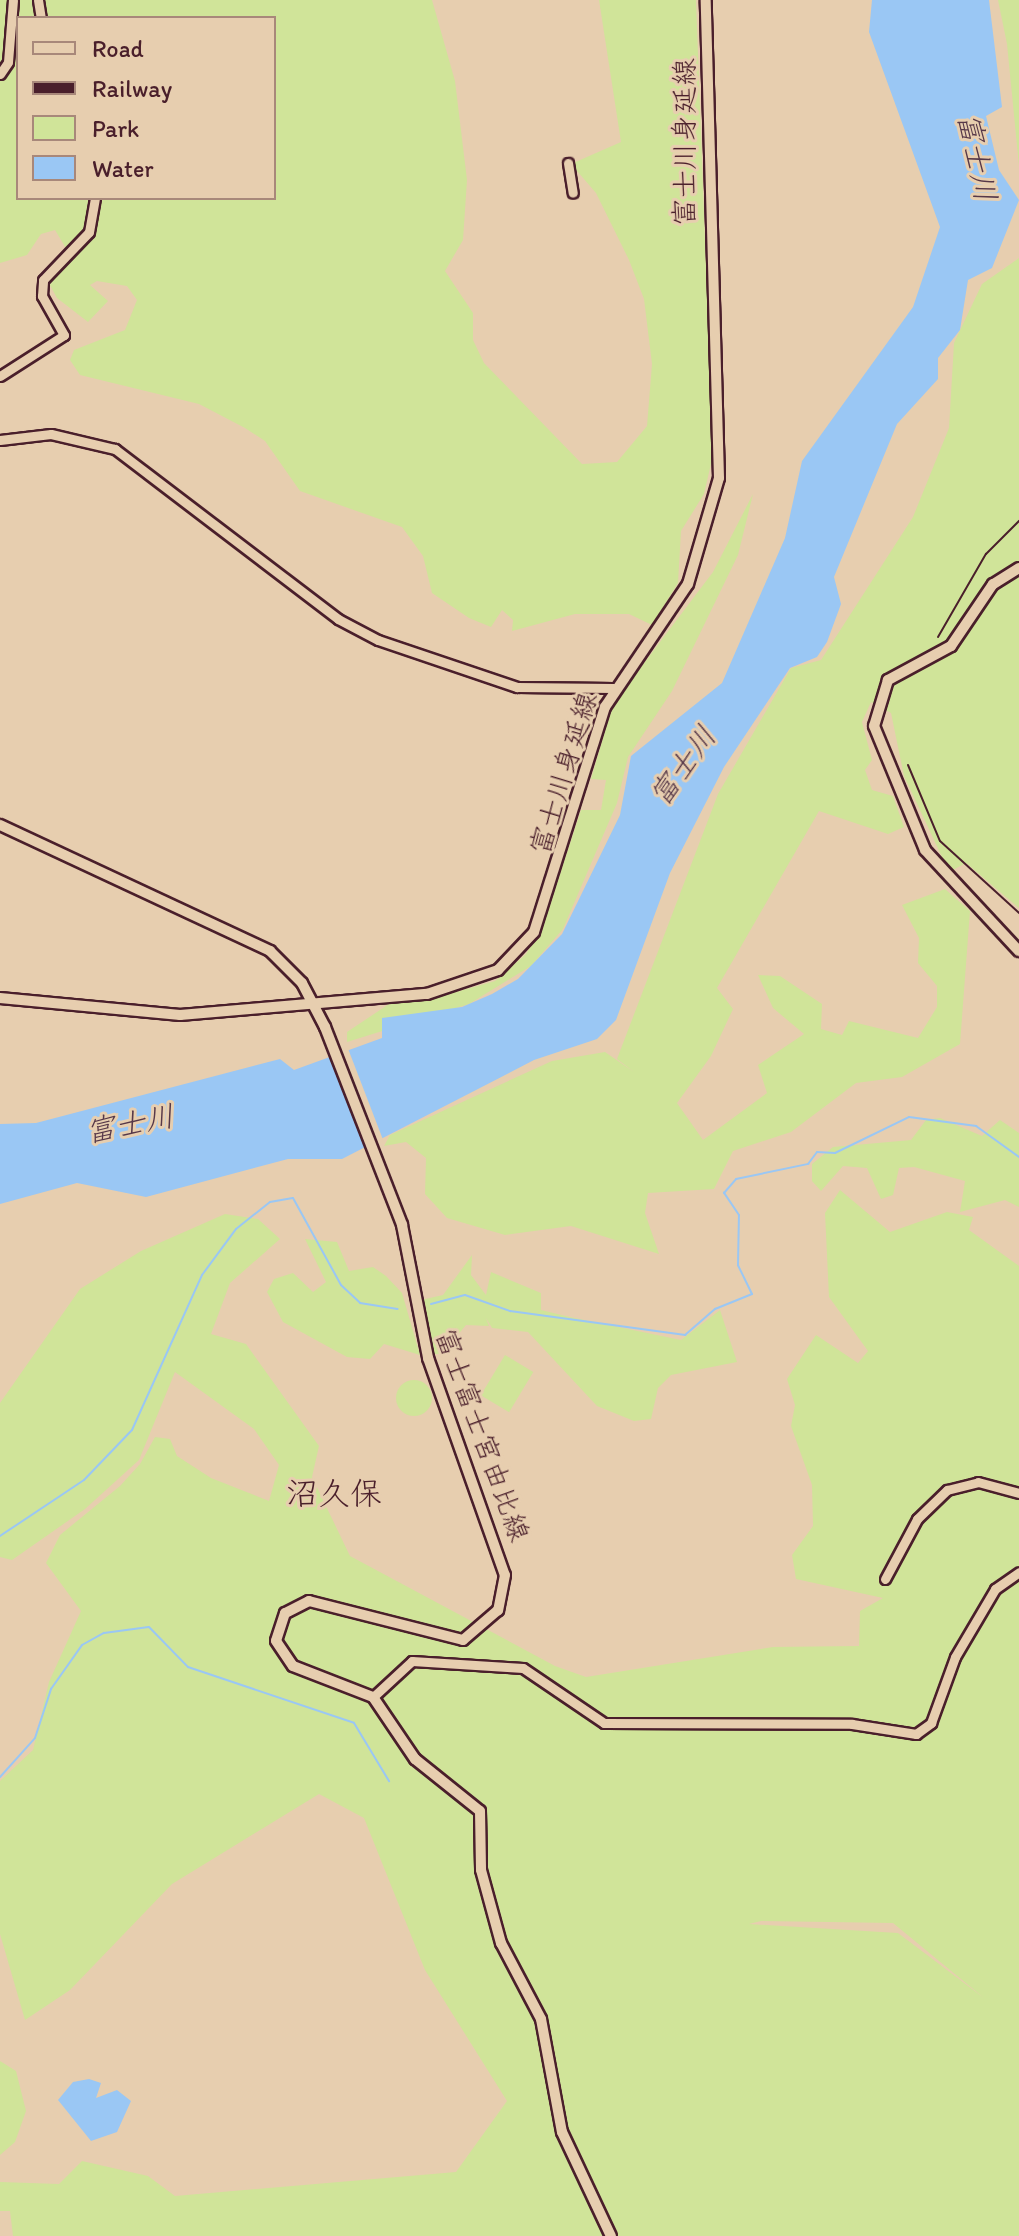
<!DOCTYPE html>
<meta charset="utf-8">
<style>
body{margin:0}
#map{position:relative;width:1019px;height:2236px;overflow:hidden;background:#e7ceaf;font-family:Itim,"Klee One",sans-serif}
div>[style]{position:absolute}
.green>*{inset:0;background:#d0e499;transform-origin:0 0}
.round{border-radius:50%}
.water>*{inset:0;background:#9ac7f4}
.pier>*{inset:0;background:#e7ceaf;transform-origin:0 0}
.stream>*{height:2px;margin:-1px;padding:0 1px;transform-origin:1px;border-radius:1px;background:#9ac7f4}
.roads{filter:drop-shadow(2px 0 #4a1f2b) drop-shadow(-2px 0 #4a1f2b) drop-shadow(0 2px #4a1f2b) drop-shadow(0 -2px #4a1f2b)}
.secondary>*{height:9px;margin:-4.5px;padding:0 4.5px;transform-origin:4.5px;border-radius:4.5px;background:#e7ceaf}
.primary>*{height:10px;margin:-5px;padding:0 5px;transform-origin:5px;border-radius:5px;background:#e7ceaf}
.rail>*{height:2px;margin:-1px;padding:0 1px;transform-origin:1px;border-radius:1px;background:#4a1f2b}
span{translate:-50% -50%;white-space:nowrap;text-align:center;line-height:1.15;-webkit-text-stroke:6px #e7ceaf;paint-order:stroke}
.street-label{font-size:28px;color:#4a1f2b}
.water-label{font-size:30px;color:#563849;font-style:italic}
.quarter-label{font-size:32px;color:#4a1f2b}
.legend{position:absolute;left:16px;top:16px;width:260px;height:184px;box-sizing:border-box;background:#e7ceaf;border:2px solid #a8887a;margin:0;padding:10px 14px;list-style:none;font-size:24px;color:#4a1f2b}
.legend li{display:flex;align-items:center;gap:16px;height:40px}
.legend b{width:40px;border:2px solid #a8887a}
</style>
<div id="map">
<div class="green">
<i style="clip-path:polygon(evenodd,0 0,432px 0,455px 81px,467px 180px,463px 240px,445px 271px,473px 313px,473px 340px,484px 363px,582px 464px,617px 462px,647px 426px,652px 364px,644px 299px,629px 260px,596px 193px,571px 164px,621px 142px,599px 0,696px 0,713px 455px,704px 494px,681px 531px,678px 583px,652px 625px,629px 614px,575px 614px,512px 631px,513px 620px,502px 610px,491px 627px,469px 618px,432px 593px,423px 556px,402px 527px,300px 491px,265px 441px,245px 428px,199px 404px,80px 375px,70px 360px,74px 350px,125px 330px,137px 300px,127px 286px,97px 281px,90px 285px,108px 301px,88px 322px,57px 298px,46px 278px,73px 260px,55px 230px,41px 234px,27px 255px,0 263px,0 0,18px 18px,274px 18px,274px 198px,18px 198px,18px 18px)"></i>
<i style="clip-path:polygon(998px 0,1019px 0,1019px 166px,1007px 44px)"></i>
<i style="clip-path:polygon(1019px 258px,1019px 908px,966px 863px,949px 872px,904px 776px,891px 713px,871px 702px,862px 722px,872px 760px,865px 770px,872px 790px,893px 796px,904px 827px,888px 834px,819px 811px,717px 988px,733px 1009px,711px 1056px,677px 1103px,703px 1140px,767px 1093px,758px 1065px,804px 1034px,773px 1008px,758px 975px,780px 976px,822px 1004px,821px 1029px,842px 1035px,849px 1021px,918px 1038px,937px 1007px,937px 986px,918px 963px,919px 938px,902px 905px,945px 889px,970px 911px,960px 1044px,902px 1077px,856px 1083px,791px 1132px,733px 1151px,714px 1189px,648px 1193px,645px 1213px,659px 1254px,571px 1226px,505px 1235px,447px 1218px,425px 1194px,426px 1158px,406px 1142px,384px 1146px,390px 1135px,552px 1061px,605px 1052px,634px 1072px,617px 1059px,718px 794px,791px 668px,821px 660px,913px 517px,949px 428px,954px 343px,982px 284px)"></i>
<i style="clip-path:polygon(753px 494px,738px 555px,672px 691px,628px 757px,617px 803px,563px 929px,531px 966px,469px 1004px,347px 1042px,347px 1032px,395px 1000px,424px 1001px,495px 981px,526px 954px,543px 926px,581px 810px,601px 810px,606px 780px,591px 779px,613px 704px,713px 572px)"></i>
<i style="clip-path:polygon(940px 1118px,982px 1136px,1000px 1120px,1019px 1133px,1019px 1207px,1005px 1200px,960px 1212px,965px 1181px,914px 1167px,899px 1168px,893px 1195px,881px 1199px,867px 1168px,843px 1166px,821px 1191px,812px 1181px,812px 1164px,833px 1147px,911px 1140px,926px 1120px)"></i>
<i style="clip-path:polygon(evenodd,840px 1190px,890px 1232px,947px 1212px,973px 1217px,969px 1230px,1019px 1266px,1019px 2236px,13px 2236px,10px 2211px,0 2211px,0 2182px,59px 2184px,82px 2161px,148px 2176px,175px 2196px,456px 2172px,507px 2101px,425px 1970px,364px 1818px,319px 1794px,172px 1884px,70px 1990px,25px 2020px,0 1934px,0 1781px,33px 1750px,49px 1682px,81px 1611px,46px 1563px,60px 1535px,120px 1486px,140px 1464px,155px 1437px,170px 1439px,177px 1456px,211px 1478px,269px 1501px,279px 1465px,254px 1429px,175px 1372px,139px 1460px,85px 1509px,12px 1560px,0 1557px,0 1403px,80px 1289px,141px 1251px,225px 1214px,258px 1219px,280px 1239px,230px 1283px,211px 1334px,246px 1344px,319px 1446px,312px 1477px,350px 1556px,555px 1666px,586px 1677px,773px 1647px,859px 1646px,860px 1611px,883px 1598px,796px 1579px,792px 1555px,813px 1526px,812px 1485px,791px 1426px,795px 1405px,787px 1379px,816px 1335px,858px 1363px,868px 1351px,829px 1297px,825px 1213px,840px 1190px,761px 1921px,893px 1923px,984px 1998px,898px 1933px,749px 1924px,761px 1921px)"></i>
<i style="clip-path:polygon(305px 1239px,337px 1242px,349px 1271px,373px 1267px,386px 1276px,402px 1293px,420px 1355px,384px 1344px,370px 1359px,347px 1357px,283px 1322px,267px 1292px,274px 1279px,293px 1273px,313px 1292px,326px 1282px)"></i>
<i style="clip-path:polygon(472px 1255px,471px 1275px,486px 1295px,491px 1272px,541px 1293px,541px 1310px,570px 1317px,681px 1340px,720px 1310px,737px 1362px,671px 1375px,658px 1388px,651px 1419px,634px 1421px,597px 1406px,528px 1332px,492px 1328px,486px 1318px,489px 1326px,466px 1325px,442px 1354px,433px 1354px,421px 1300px,443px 1295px)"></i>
<i style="left:505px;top:1355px;width:33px;height:47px;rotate:31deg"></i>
<i class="round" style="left:396px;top:1380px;width:36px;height:36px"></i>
<i style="clip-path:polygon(0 2061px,16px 2071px,26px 2111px,15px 2142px,0 2155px)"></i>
</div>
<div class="water">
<i style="clip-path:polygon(872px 0,989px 0,1002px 107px,986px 116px,999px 170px,1019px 200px,992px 268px,968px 280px,960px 330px,938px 358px,938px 379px,897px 424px,834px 577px,841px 604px,827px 642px,817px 657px,790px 668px,724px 767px,670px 873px,616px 1020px,597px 1039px,534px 1060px,342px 1159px,288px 1159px,146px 1197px,77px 1183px,0 1204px,0 1124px,36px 1123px,280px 1059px,294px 1070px,382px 1038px,382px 1018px,462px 1007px,492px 994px,518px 979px,562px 934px,620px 815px,631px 756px,722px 683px,785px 538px,802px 461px,913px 307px,940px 227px,869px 32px)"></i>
<i style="clip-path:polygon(89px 2079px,101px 2083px,96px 2098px,117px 2090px,131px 2101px,117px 2132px,91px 2141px,58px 2100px,73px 2082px)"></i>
</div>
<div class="pier">
<i style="left:347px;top:1046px;width:100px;height:13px;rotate:69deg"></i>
</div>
<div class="stream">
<i style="left:431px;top:1304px;width:35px;rotate:-15deg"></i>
<i style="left:465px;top:1295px;width:48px;rotate:19.6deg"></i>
<i style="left:510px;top:1311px;width:177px;rotate:7.8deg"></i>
<i style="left:685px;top:1335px;width:40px;rotate:-41deg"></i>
<i style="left:715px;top:1309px;width:40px;rotate:-22deg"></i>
<i style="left:752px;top:1294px;width:32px;rotate:-116deg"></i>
<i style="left:738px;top:1265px;width:50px;rotate:-88.9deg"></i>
<i style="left:739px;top:1215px;width:27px;rotate:-124deg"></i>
<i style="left:724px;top:1193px;width:18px;rotate:-49deg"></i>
<i style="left:736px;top:1179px;width:74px;rotate:-11.8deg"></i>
<i style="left:808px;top:1164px;width:15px;rotate:-53deg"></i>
<i style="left:817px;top:1152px;width:18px;rotate:3deg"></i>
<i style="left:835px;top:1153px;width:82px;rotate:-25.9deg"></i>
<i style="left:909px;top:1117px;width:68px;rotate:7.7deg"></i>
<i style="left:976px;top:1126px;width:53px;rotate:35.8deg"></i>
<i style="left:0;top:1536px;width:101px;rotate:-33.7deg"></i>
<i style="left:84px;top:1480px;width:69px;rotate:-46.2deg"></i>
<i style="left:132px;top:1430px;width:170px;rotate:-65.7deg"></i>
<i style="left:202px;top:1275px;width:57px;rotate:-53.5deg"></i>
<i style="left:236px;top:1229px;width:43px;rotate:-38.5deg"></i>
<i style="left:270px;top:1202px;width:23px;rotate:-10deg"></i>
<i style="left:293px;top:1198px;width:99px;rotate:61.1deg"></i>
<i style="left:341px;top:1285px;width:26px;rotate:43deg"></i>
<i style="left:360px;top:1303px;width:38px;rotate:9deg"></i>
<i style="left:0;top:1777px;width:52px;rotate:-48.1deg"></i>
<i style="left:35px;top:1738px;width:52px;rotate:-71.9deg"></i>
<i style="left:51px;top:1689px;width:54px;rotate:-54.8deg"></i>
<i style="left:82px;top:1645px;width:25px;rotate:-29deg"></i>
<i style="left:104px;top:1633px;width:45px;rotate:-7.6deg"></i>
<i style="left:149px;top:1627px;width:56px;rotate:45.7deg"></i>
<i style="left:188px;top:1667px;width:175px;rotate:18.6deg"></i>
<i style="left:354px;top:1723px;width:68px;rotate:58.9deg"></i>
</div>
<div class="roads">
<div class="secondary">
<i style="left:38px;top:0;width:18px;rotate:81deg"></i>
<i style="left:0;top:74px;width:14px;rotate:-56deg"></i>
<i style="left:8px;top:62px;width:62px;rotate:-85.4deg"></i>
<i style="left:568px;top:163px;width:30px;rotate:81deg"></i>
<i style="left:0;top:376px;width:76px;rotate:-32.6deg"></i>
<i style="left:64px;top:335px;width:45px;rotate:-119.4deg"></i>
<i style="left:42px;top:296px;width:16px;rotate:-86deg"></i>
<i style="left:43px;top:280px;width:66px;rotate:-46.2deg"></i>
<i style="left:89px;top:232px;width:35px;rotate:-80deg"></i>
<i style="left:0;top:440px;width:51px;rotate:-6.7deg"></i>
<i style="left:51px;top:434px;width:66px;rotate:13.2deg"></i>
<i style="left:115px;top:449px;width:280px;rotate:37.3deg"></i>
<i style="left:338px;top:619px;width:45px;rotate:27.7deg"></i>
<i style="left:378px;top:640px;width:147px;rotate:18.7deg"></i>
<i style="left:517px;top:687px;width:96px;rotate:0.6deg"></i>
<i style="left:885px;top:1579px;width:68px;rotate:-61.9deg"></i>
<i style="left:917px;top:1519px;width:42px;rotate:-44deg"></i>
<i style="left:947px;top:1490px;width:32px;rotate:-14deg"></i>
<i style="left:978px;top:1482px;width:42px;rotate:15deg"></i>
<i style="left:373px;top:1697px;width:53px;rotate:-42.7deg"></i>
<i style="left:412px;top:1661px;width:111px;rotate:3.6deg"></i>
<i style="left:523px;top:1668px;width:98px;rotate:34.2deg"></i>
<i style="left:604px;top:1723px;width:248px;rotate:0.2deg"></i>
<i style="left:852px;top:1724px;width:65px;rotate:8.9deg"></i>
<i style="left:916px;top:1734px;width:19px;rotate:-36deg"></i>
<i style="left:931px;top:1723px;width:70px;rotate:-70deg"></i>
<i style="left:955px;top:1657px;width:79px;rotate:-59.5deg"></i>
<i style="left:995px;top:1589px;width:29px;rotate:-35deg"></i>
</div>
<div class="primary">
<i style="left:1019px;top:568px;width:31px;rotate:148deg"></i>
<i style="left:993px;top:584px;width:75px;rotate:124.1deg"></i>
<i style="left:951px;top:646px;width:72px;rotate:151.6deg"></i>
<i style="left:888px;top:680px;width:48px;rotate:106.9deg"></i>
<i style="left:874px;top:726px;width:134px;rotate:67.6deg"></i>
<i style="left:925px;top:850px;width:138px;rotate:47.1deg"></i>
<i style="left:0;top:825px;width:298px;rotate:25deg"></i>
<i style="left:270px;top:951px;width:45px;rotate:45deg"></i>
<i style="left:302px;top:983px;width:50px;rotate:62.4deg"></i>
<i style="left:325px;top:1027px;width:212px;rotate:68.7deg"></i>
<i style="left:402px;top:1225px;width:136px;rotate:78.9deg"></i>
<i style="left:428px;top:1358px;width:230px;rotate:70.5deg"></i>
<i style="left:505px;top:1575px;width:36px;rotate:101deg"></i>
<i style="left:498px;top:1610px;width:46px;rotate:139.4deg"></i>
<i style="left:463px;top:1640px;width:159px;rotate:-165.8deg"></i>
<i style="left:309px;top:1601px;width:27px;rotate:153deg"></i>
<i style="left:285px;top:1613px;width:29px;rotate:108deg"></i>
<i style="left:276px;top:1641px;width:30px;rotate:56deg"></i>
<i style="left:293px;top:1666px;width:86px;rotate:21.2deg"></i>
<i style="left:373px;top:1697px;width:75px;rotate:55.9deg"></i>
<i style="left:415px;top:1759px;width:83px;rotate:38.7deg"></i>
<i style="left:480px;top:1811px;width:59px;rotate:89deg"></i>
<i style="left:481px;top:1870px;width:76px;rotate:74.7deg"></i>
<i style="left:501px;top:1943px;width:86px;rotate:62.2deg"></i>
<i style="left:541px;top:2019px;width:115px;rotate:79.5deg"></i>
<i style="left:562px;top:2132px;width:115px;rotate:64.8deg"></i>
<i style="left:0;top:998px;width:181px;rotate:5.4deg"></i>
<i style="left:180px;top:1015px;width:248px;rotate:-4.9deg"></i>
<i style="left:427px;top:994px;width:75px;rotate:-18.7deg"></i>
<i style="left:498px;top:970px;width:52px;rotate:-46.5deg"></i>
<i style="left:534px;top:932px;width:236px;rotate:-72.5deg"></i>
<i style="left:605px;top:707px;width:148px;rotate:-56deg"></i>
<i style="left:688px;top:584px;width:110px;rotate:-73.7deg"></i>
<i style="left:719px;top:478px;width:478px;rotate:-91.6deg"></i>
</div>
</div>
<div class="rail">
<i style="left:938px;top:637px;width:96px;rotate:-60deg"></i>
<i style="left:986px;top:554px;width:47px;rotate:-45deg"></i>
<i style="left:908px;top:765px;width:82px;rotate:67.2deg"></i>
<i style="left:940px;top:841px;width:107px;rotate:42.3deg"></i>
</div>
<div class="street-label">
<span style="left:684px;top:142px;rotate:-90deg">富士川身延線</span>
<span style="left:563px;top:773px;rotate:-73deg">富士川身延線</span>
<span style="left:483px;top:1435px;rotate:70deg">富士富士宮由比線</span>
</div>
<div class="water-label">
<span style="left:977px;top:157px;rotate:78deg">富士川</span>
<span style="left:683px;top:766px;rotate:-54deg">富士川</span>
<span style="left:130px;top:1124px;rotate:-11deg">富士川</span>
</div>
<div class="quarter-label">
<span style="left:334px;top:1493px">沼久保</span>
</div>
<ul class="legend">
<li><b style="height:10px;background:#e7ceaf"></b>Road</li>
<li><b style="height:10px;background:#4a1f2b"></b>Railway</li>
<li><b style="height:22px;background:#d0e499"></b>Park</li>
<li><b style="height:22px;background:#9ac7f4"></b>Water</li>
</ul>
</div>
